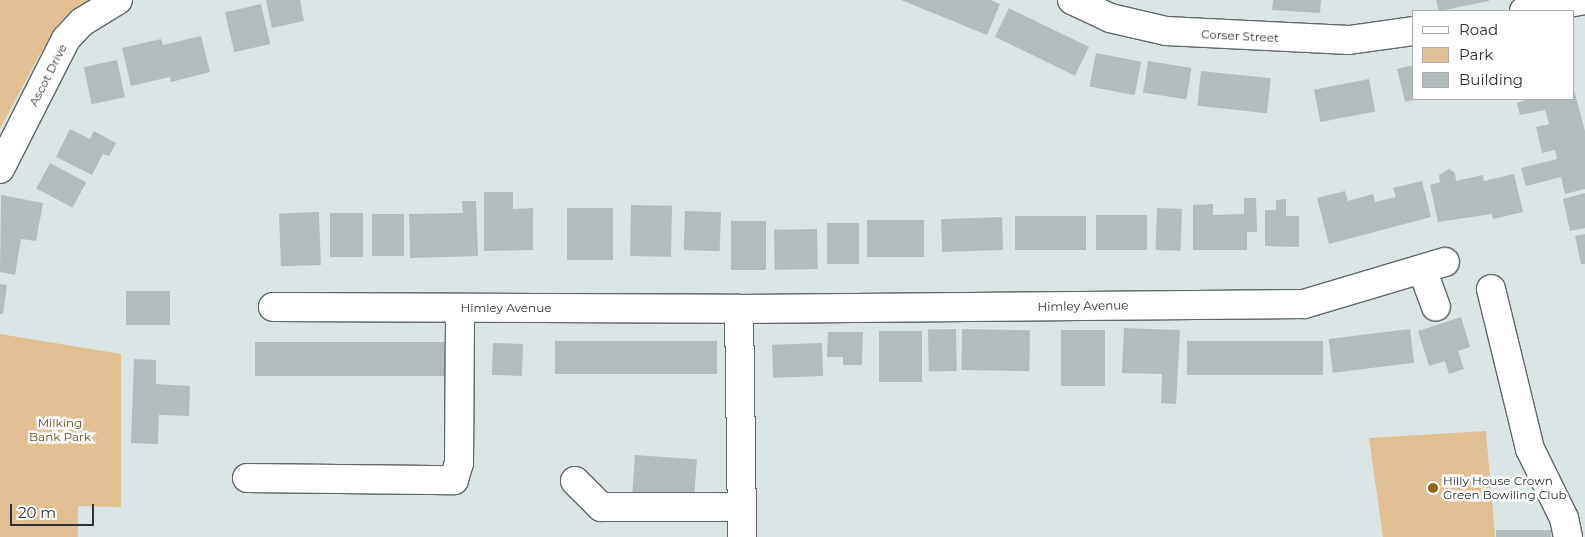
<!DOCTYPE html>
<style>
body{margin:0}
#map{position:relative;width:1585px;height:537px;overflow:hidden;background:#dbe5e5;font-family:Montserrat,sans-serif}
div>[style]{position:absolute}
.green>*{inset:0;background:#e1c094}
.building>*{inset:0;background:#b2bcbc;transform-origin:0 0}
.roads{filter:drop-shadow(1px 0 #606869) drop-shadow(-1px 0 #606869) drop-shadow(0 1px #606869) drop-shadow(0 -1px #606869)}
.minor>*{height:28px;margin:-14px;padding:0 14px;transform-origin:14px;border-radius:14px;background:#fff}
.dots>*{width:14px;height:14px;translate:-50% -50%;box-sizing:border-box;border:2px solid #fff;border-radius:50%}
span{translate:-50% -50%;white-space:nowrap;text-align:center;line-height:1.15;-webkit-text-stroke:5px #fff;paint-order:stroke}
.street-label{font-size:12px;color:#2d3132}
.park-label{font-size:12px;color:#6a4c20}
.poi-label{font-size:12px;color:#2d3132}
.left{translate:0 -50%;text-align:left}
.legend{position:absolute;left:1412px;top:10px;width:162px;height:90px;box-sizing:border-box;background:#fff;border:1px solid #abadad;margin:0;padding:6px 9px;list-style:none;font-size:15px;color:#2d3132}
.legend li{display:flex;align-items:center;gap:10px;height:25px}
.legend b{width:25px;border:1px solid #abadad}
.scale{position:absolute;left:10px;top:504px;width:84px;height:22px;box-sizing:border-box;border:2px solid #2d3132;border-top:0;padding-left:6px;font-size:15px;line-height:18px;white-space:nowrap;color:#2d3132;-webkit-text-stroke:4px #fff;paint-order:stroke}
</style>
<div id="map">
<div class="green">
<i style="clip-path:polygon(0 0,90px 0,61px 21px,40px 54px,0 129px)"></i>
<i style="clip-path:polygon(0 334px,121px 354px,121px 507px,78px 506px,78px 537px,0 537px)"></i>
<i style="clip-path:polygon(1486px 431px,1495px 537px,1383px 537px,1369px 438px)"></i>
</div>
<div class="building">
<i style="clip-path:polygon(266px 0,300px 0,304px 21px,272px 28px)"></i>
<i style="clip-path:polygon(901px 0,991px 0,1000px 4px,987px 35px)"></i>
<i style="clip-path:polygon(1273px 0,1321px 0,1320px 13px,1272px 10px)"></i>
<i style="clip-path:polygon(1436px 0,1489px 0,1489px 1px,1439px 11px)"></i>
<i style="left:261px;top:4px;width:41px;height:37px;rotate:77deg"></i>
<i style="left:1009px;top:8px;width:89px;height:32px;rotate:26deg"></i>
<i style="clip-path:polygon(201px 36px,210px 72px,171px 82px,170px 77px,131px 86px,122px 48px,161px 39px,163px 45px)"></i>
<i style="left:1096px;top:53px;width:46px;height:34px;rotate:11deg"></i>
<i style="left:117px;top:60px;width:38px;height:34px;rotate:78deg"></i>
<i style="left:1148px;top:61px;width:44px;height:32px;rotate:9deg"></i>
<i style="clip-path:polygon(1414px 65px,1414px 100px,1405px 102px,1397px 69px)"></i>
<i style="left:1201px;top:71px;width:70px;height:35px;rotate:6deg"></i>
<i style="left:1369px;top:79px;width:33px;height:56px;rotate:79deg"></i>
<i style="clip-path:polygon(1574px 90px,1585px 131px,1585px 189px,1565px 194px,1561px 177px,1526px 186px,1521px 168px,1557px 159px,1555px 150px,1542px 153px,1536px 127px,1549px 124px,1545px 110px,1520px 115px,1517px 103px,1528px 99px,1574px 99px)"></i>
<i style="clip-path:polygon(70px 129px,90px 139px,94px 131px,116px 143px,109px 156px,103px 154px,92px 175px,56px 157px)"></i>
<i style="left:50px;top:163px;width:41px;height:29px;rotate:28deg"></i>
<i style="clip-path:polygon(1449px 169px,1455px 173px,1456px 181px,1483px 175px,1484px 181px,1514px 174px,1523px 212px,1493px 219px,1492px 214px,1438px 222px,1430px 185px,1440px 182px,1439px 175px)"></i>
<i style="clip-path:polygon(1422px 181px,1431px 217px,1329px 244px,1317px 198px,1345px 191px,1348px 201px,1373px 194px,1375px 202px,1396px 197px,1393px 188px)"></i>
<i style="clip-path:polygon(484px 192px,513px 192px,513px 209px,533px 208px,533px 250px,484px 251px)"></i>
<i style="clip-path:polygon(1585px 193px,1585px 228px,1570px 231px,1563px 199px)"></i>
<i style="clip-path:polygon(1px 195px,43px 203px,36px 241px,21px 239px,15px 275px,0 272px)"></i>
<i style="clip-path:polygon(1244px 198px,1256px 198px,1257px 232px,1247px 232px,1247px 250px,1193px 250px,1193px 205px,1213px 204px,1213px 215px,1244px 214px)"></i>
<i style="clip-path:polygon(1286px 199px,1286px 216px,1299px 216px,1299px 247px,1265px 246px,1265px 210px,1276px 210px,1276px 200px)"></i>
<i style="clip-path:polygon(462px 201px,476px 201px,478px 256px,410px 258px,409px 214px,463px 213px)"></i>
<i style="left:631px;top:205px;width:41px;height:51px;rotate:1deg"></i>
<i style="left:567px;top:208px;width:46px;height:52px"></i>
<i style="left:1157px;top:208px;width:25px;height:42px;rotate:2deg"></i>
<i style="left:685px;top:211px;width:36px;height:39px;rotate:2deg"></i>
<i style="left:319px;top:212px;width:53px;height:40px;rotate:88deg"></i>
<i style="left:330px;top:213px;width:33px;height:44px"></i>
<i style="left:404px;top:214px;width:42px;height:32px;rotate:90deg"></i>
<i style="left:1096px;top:215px;width:51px;height:35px"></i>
<i style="left:1015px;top:216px;width:71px;height:34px"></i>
<i style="left:1002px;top:217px;width:33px;height:61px;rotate:88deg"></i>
<i style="left:867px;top:220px;width:57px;height:37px"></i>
<i style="left:731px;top:221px;width:35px;height:49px"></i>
<i style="left:827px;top:223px;width:32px;height:41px"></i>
<i style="left:817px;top:229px;width:40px;height:43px;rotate:89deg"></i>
<i style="clip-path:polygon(1585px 234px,1585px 264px,1581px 264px,1575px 236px)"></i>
<i style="clip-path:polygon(0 284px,7px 285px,3px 314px,0 314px)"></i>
<i style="left:170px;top:291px;width:34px;height:44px;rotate:90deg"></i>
<i style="clip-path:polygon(1461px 317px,1470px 347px,1458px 351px,1464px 369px,1449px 374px,1445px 361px,1429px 366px,1418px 331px)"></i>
<i style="clip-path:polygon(1124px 328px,1180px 330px,1176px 404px,1161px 403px,1162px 374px,1122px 373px)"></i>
<i style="left:956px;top:329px;width:42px;height:28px;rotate:89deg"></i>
<i style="left:962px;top:329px;width:68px;height:41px;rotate:1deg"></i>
<i style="left:1410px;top:329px;width:34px;height:82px;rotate:83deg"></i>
<i style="left:1061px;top:330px;width:44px;height:56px"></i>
<i style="left:879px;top:331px;width:43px;height:51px"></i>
<i style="clip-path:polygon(828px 332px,863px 332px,862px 365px,843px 365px,843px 357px,827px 357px)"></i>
<i style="left:717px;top:341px;width:33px;height:162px;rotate:90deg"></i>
<i style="left:1187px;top:341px;width:136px;height:34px"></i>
<i style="left:255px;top:342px;width:201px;height:34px"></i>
<i style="left:493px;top:343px;width:30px;height:32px;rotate:2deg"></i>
<i style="left:822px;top:343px;width:33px;height:50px;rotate:88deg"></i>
<i style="clip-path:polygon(134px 359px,156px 360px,156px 384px,190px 386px,189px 416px,159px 415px,158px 444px,131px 443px)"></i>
<i style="left:635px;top:455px;width:62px;height:38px;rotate:4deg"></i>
<i style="left:1496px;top:530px;width:55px;height:7px"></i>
</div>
<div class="roads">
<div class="minor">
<i style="left:1072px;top:0;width:42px;rotate:25.3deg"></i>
<i style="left:1110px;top:18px;width:57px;rotate:13.1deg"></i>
<i style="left:1166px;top:31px;width:183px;rotate:2.8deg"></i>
<i style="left:1349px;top:40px;width:66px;rotate:-7.9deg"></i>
<i style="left:1524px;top:11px;width:62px;rotate:-10.2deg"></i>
<i style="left:0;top:169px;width:146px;rotate:-63.1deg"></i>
<i style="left:66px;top:39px;width:23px;rotate:-47deg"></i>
<i style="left:82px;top:22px;width:42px;rotate:-31.4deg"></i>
<i style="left:1422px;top:269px;width:40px;rotate:69.8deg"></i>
<i style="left:1491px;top:289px;width:165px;rotate:76.3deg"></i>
<i style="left:1530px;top:449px;width:77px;rotate:63.8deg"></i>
<i style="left:1564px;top:518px;width:19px;rotate:78deg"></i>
<i style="left:273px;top:307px;width:466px;rotate:0.2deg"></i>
<i style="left:739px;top:309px;width:565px;rotate:-0.51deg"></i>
<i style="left:1304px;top:304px;width:147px;rotate:-16.6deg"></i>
<i style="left:739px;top:309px;width:228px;rotate:89.2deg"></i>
<i style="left:247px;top:478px;width:207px;rotate:0.6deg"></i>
<i style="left:454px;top:480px;width:18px;rotate:-74deg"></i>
<i style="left:459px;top:463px;width:155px;rotate:-89.6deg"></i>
<i style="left:575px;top:481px;width:37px;rotate:45deg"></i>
<i style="left:601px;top:507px;width:141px"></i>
</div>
</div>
<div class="dots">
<i style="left:1433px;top:488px;background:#946513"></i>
</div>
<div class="street-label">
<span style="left:1240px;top:36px;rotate:3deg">Corser Street</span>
<span style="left:48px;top:75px;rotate:-63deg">Ascot Drive</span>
<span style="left:1083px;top:306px;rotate:-1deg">Himley Avenue</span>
<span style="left:506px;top:308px">Himley Avenue</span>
</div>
<div class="park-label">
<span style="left:60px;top:430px">Milking<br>Bank Park</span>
</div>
<div class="poi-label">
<span class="left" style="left:1443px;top:488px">Hilly House Crown<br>Green Bowiling Club</span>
</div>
<ul class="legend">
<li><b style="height:6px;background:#fff"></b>Road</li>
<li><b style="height:14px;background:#e1c094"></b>Park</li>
<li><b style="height:14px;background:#b2bcbc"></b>Building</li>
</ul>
<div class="scale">20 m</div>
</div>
